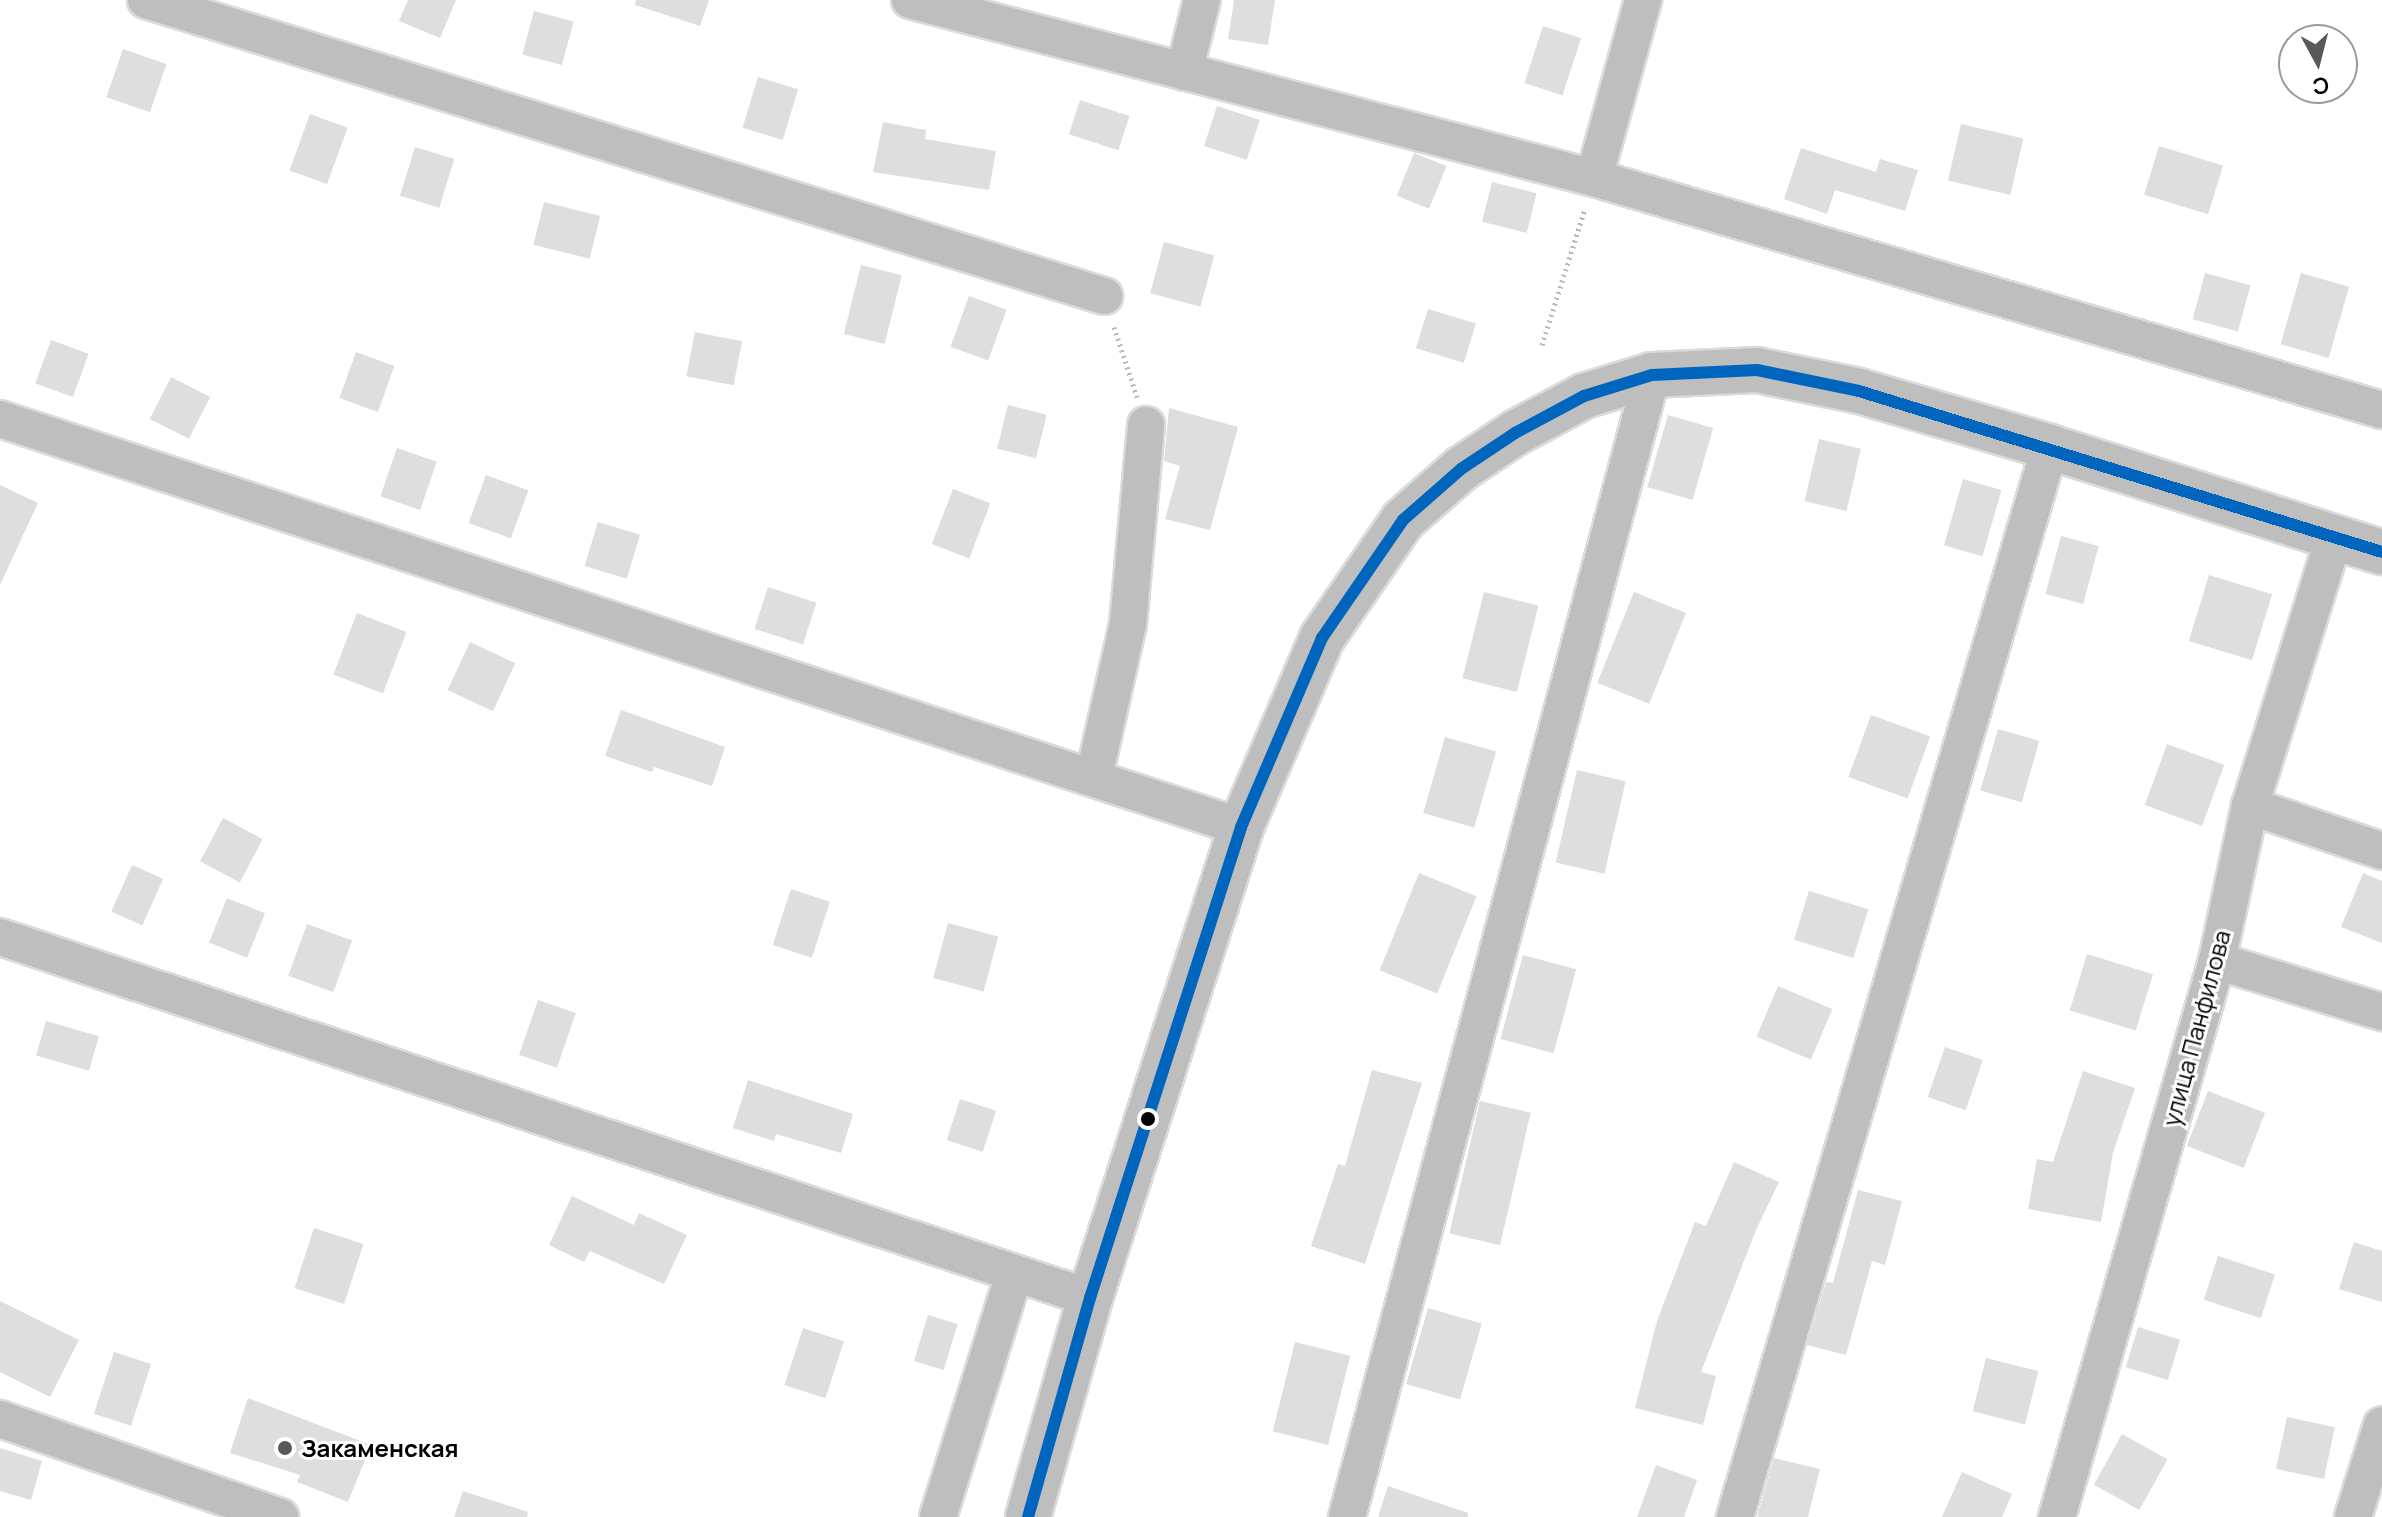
<!DOCTYPE html>
<meta charset="utf-8">
<style>
body{margin:0}
#map{position:relative;width:2382px;height:1517px;overflow:hidden;background:#fff;font-family:Manrope,sans-serif}
div>[style]{position:absolute}
.building>*{inset:0;background:#dedede;transform-origin:0 0}
.path>*{height:5px;margin-top:-2.5px;transform-origin:0;background:repeating-linear-gradient(90deg,#b9b9b9 0 2px,transparent 0 6px)}
.roads{filter:drop-shadow(2px 0 #dbdbdb) drop-shadow(-2px 0 #dbdbdb) drop-shadow(0 2px #dbdbdb) drop-shadow(0 -2px #dbdbdb)}
.minor>*{height:36px;margin:-18px;padding:0 18px;transform-origin:18px;border-radius:18px;background:#bebebe}
.major>*{height:44px;margin:-22px;padding:0 22px;transform-origin:22px;border-radius:22px;background:#bebebe}
.bus-1>*{height:12px;margin:-6px;padding:0 6px;transform-origin:6px;border-radius:6px;background:#0065bd}
.dots>*{width:22px;height:22px;translate:-50% -50%;box-sizing:border-box;border:4px solid #fff;border-radius:50%}
span{translate:-50% -50%;white-space:nowrap;text-align:center;line-height:1.15;-webkit-text-stroke:6px #fff;paint-order:stroke}
.street-label{font-size:24px;color:#000}
.poi-label{font-size:24px;color:#000;font-weight:700}
.left{translate:0 -50%;text-align:left}
.north{position:absolute;left:2278px;top:24px;width:80px;height:80px;box-sizing:border-box;background:#fff;border:2px solid #999;border-radius:50%;rotate:173deg;font-size:22px;font-weight:700;line-height:32px;text-align:center;color:#000}
.north::after{content:'';display:block;margin:auto;width:28px;height:36px;background:#595959;clip-path:polygon(50% 0,100% 100%,50% 72%,0 100%)}
</style>
<div id="map">
<div class="building">
<i style="clip-path:polygon(408px 0,456px 0,440px 38px,399px 21px)"></i>
<i style="clip-path:polygon(636px 0,709px 0,700px 26px,635px 5px)"></i>
<i style="clip-path:polygon(1234px 0,1275px 0,1268px 45px,1228px 39px)"></i>
<i style="left:534px;top:11px;width:41px;height:45px;rotate:15deg"></i>
<i style="left:1543px;top:26px;width:40px;height:60px;rotate:18deg"></i>
<i style="left:123px;top:49px;width:46px;height:51px;rotate:19deg"></i>
<i style="left:758px;top:77px;width:42px;height:53px;rotate:17deg"></i>
<i style="left:1080px;top:100px;width:52px;height:36px;rotate:18deg"></i>
<i style="left:1217px;top:106px;width:45px;height:42px;rotate:18deg"></i>
<i style="left:310px;top:114px;width:40px;height:60px;rotate:20deg"></i>
<i style="clip-path:polygon(883px 122px,926px 130px,925px 139px,996px 151px,989px 190px,873px 172px)"></i>
<i style="left:1961px;top:124px;width:64px;height:58px;rotate:13deg"></i>
<i style="left:2159px;top:146px;width:67px;height:51px;rotate:17deg"></i>
<i style="left:415px;top:147px;width:41px;height:51px;rotate:17deg"></i>
<i style="clip-path:polygon(1801px 148px,1876px 172px,1880px 159px,1918px 170px,1905px 211px,1835px 190px,1827px 214px,1784px 199px)"></i>
<i style="left:1414px;top:153px;width:35px;height:46px;rotate:22deg"></i>
<i style="left:1492px;top:182px;width:46px;height:41px;rotate:14deg"></i>
<i style="left:544px;top:202px;width:58px;height:44px;rotate:14deg"></i>
<i style="left:1164px;top:242px;width:52px;height:53px;rotate:15deg"></i>
<i style="left:861px;top:265px;width:42px;height:71px;rotate:14deg"></i>
<i style="left:2205px;top:273px;width:47px;height:48px;rotate:15deg"></i>
<i style="left:2301px;top:273px;width:50px;height:74px;rotate:16deg"></i>
<i style="left:969px;top:296px;width:40px;height:54px;rotate:20deg"></i>
<i style="left:1428px;top:309px;width:50px;height:41px;rotate:17deg"></i>
<i style="left:695px;top:332px;width:48px;height:45px;rotate:11deg"></i>
<i style="left:51px;top:340px;width:40px;height:46px;rotate:20deg"></i>
<i style="left:356px;top:352px;width:41px;height:49px;rotate:20deg"></i>
<i style="left:171px;top:377px;width:44px;height:47px;rotate:27deg"></i>
<i style="left:1008px;top:405px;width:40px;height:45px;rotate:14deg"></i>
<i style="clip-path:polygon(1169px 408px,1238px 427px,1210px 530px,1165px 519px,1180px 466px,1164px 461px)"></i>
<i style="left:1668px;top:415px;width:47px;height:75px;rotate:16deg"></i>
<i style="left:1819px;top:439px;width:43px;height:64px;rotate:13deg"></i>
<i style="left:397px;top:448px;width:42px;height:51px;rotate:19deg"></i>
<i style="left:486px;top:475px;width:45px;height:51px;rotate:20deg"></i>
<i style="left:1963px;top:479px;width:40px;height:69px;rotate:16deg"></i>
<i style="clip-path:polygon(0 485px,38px 503px,0 585px)"></i>
<i style="left:953px;top:489px;width:40px;height:59px;rotate:21deg"></i>
<i style="left:598px;top:522px;width:44px;height:46px;rotate:17deg"></i>
<i style="left:2061px;top:536px;width:39px;height:60px;rotate:15deg"></i>
<i style="left:2209px;top:575px;width:66px;height:69px;rotate:17deg"></i>
<i style="left:768px;top:587px;width:51px;height:44px;rotate:18deg"></i>
<i style="left:1484px;top:592px;width:56px;height:89px;rotate:14deg"></i>
<i style="left:1634px;top:592px;width:56px;height:98px;rotate:22deg"></i>
<i style="left:357px;top:613px;width:53px;height:66px;rotate:21deg"></i>
<i style="left:470px;top:642px;width:50px;height:53px;rotate:25deg"></i>
<i style="clip-path:polygon(621px 710px,725px 747px,712px 786px,654px 767px,652px 772px,605px 756px)"></i>
<i style="left:1871px;top:715px;width:63px;height:66px;rotate:20deg"></i>
<i style="left:1998px;top:729px;width:43px;height:64px;rotate:16deg"></i>
<i style="left:1445px;top:737px;width:53px;height:79px;rotate:16deg"></i>
<i style="left:2167px;top:744px;width:61px;height:65px;rotate:20deg"></i>
<i style="left:1577px;top:770px;width:50px;height:95px;rotate:13deg"></i>
<i style="left:223px;top:818px;width:45px;height:49px;rotate:28deg"></i>
<i style="left:132px;top:865px;width:34px;height:51px;rotate:24deg"></i>
<i style="left:1419px;top:873px;width:62px;height:105px;rotate:22deg"></i>
<i style="clip-path:polygon(2363px 873px,2382px 881px,2382px 943px,2341px 927px)"></i>
<i style="left:791px;top:889px;width:41px;height:59px;rotate:18deg"></i>
<i style="left:1809px;top:891px;width:62px;height:51px;rotate:17deg"></i>
<i style="left:227px;top:898px;width:41px;height:48px;rotate:22deg"></i>
<i style="left:948px;top:923px;width:52px;height:57px;rotate:15deg"></i>
<i style="left:307px;top:924px;width:48px;height:55px;rotate:20deg"></i>
<i style="left:2087px;top:954px;width:69px;height:59px;rotate:17deg"></i>
<i style="left:1523px;top:955px;width:55px;height:87px;rotate:15deg"></i>
<i style="left:1778px;top:986px;width:59px;height:55px;rotate:23deg"></i>
<i style="left:538px;top:1000px;width:40px;height:58px;rotate:19deg"></i>
<i style="left:46px;top:1021px;width:55px;height:36px;rotate:16deg"></i>
<i style="left:1945px;top:1047px;width:40px;height:53px;rotate:19deg"></i>
<i style="clip-path:polygon(1372px 1070px,1422px 1083px,1365px 1264px,1311px 1246px,1338px 1164px,1345px 1166px)"></i>
<i style="clip-path:polygon(2083px 1071px,2135px 1088px,2113px 1153px,2101px 1222px,2028px 1209px,2037px 1159px,2053px 1162px)"></i>
<i style="clip-path:polygon(748px 1080px,853px 1114px,841px 1153px,776px 1134px,774px 1141px,733px 1128px)"></i>
<i style="left:2208px;top:1091px;width:61px;height:59px;rotate:21deg"></i>
<i style="left:960px;top:1099px;width:38px;height:43px;rotate:18deg"></i>
<i style="left:1480px;top:1101px;width:52px;height:136px;rotate:13deg"></i>
<i style="clip-path:polygon(1734px 1162px,1779px 1182px,1756px 1230px,1701px 1372px,1716px 1376px,1703px 1425px,1635px 1408px,1657px 1321px,1695px 1222px,1706px 1226px)"></i>
<i style="clip-path:polygon(1858px 1190px,1902px 1201px,1885px 1265px,1872px 1261px,1846px 1355px,1807px 1345px,1826px 1282px,1833px 1283px)"></i>
<i style="clip-path:polygon(572px 1196px,634px 1225px,639px 1213px,687px 1235px,664px 1284px,590px 1251px,584px 1262px,549px 1245px)"></i>
<i style="left:314px;top:1228px;width:52px;height:63px;rotate:18deg"></i>
<i style="clip-path:polygon(2354px 1242px,2382px 1251px,2382px 1302px,2339px 1289px)"></i>
<i style="left:2218px;top:1256px;width:60px;height:46px;rotate:18deg"></i>
<i style="clip-path:polygon(0 1301px,79px 1340px,50px 1397px,0 1372px)"></i>
<i style="left:1428px;top:1308px;width:56px;height:79px;rotate:16deg"></i>
<i style="left:928px;top:1315px;width:31px;height:48px;rotate:17deg"></i>
<i style="left:2138px;top:1327px;width:44px;height:42px;rotate:17deg"></i>
<i style="left:803px;top:1328px;width:43px;height:60px;rotate:18deg"></i>
<i style="left:1295px;top:1342px;width:57px;height:92px;rotate:14deg"></i>
<i style="left:114px;top:1352px;width:39px;height:65px;rotate:18deg"></i>
<i style="left:1986px;top:1358px;width:54px;height:55px;rotate:14deg"></i>
<i style="clip-path:polygon(248px 1398px,371px 1445px,348px 1502px,297px 1482px,300px 1475px,230px 1453px)"></i>
<i style="left:2287px;top:1417px;width:49px;height:53px;rotate:12deg"></i>
<i style="left:2122px;top:1434px;width:52px;height:58px;rotate:29deg"></i>
<i style="clip-path:polygon(0 1448px,42px 1461px,31px 1500px,0 1491px)"></i>
<i style="clip-path:polygon(1774px 1458px,1820px 1469px,1808px 1517px,1757px 1517px)"></i>
<i style="clip-path:polygon(1656px 1465px,1697px 1480px,1684px 1517px,1637px 1517px)"></i>
<i style="clip-path:polygon(1962px 1472px,2012px 1494px,2002px 1517px,1942px 1517px)"></i>
<i style="clip-path:polygon(1388px 1486px,1468px 1513px,1468px 1517px,1378px 1517px)"></i>
<i style="clip-path:polygon(463px 1491px,528px 1512px,527px 1517px,454px 1517px)"></i>
</div>
<div class="path">
<i style="left:1114px;top:327px;width:74px;rotate:71.8deg"></i>
<i style="left:1542px;top:345px;width:143px;rotate:-72.5deg"></i>
</div>
<div class="roads">
<div class="minor">
<i style="left:146px;top:0;width:1003px;rotate:17.17deg"></i>
<i style="left:910px;top:0;width:707px;rotate:14.59deg"></i>
<i style="left:1594px;top:178px;width:821px;rotate:16.41deg"></i>
<i style="left:1184px;top:72px;width:74px;rotate:-76deg"></i>
<i style="left:1594px;top:178px;width:185px;rotate:-74.6deg"></i>
<i style="left:0;top:419px;width:1306px;rotate:18.2deg"></i>
<i style="left:1094px;top:776px;width:156px;rotate:-77.4deg"></i>
<i style="left:1128px;top:624px;width:200px;rotate:-84.8deg"></i>
<i style="left:2250px;top:806px;width:139px;rotate:18.8deg"></i>
<i style="left:0;top:937px;width:1148px;rotate:18.32deg"></i>
<i style="left:2217px;top:961px;width:173px;rotate:17.2deg"></i>
<i style="left:0;top:1419px;width:297px;rotate:19.3deg"></i>
<i style="left:938px;top:1517px;width:255px;rotate:-72.6deg"></i>
<i style="left:1347px;top:1517px;width:1182px;rotate:-75.05deg"></i>
<i style="left:1735px;top:1517px;width:1115px;rotate:-73.6deg"></i>
<i style="left:2057px;top:1517px;width:579px;rotate:-73.95deg"></i>
<i style="left:2217px;top:961px;width:158px;rotate:-78deg"></i>
<i style="left:2250px;top:806px;width:281px;rotate:-72.6deg"></i>
<i style="left:2353px;top:1517px;width:96px;rotate:-72.5deg"></i>
</div>
<div class="major">
<i style="left:1028px;top:1517px;width:228px;rotate:-74.2deg"></i>
<i style="left:1090px;top:1298px;width:495px;rotate:-72.2deg"></i>
<i style="left:1241px;top:827px;width:206px;rotate:-66.8deg"></i>
<i style="left:1322px;top:638px;width:143px;rotate:-55.5deg"></i>
<i style="left:1403px;top:520px;width:77px;rotate:-41.3deg"></i>
<i style="left:1461px;top:469px;width:65px;rotate:-33.7deg"></i>
<i style="left:1515px;top:433px;width:78px;rotate:-28.2deg"></i>
<i style="left:1584px;top:396px;width:71px;rotate:-17.2deg"></i>
<i style="left:1652px;top:375px;width:105px;rotate:-2.7deg"></i>
<i style="left:1757px;top:370px;width:104px;rotate:11.6deg"></i>
<i style="left:1859px;top:391px;width:199px;rotate:16.3deg"></i>
<i style="left:2050px;top:447px;width:348px;rotate:17.6deg"></i>
</div>
</div>
<div class="bus-1">
<i style="left:1028px;top:1517px;width:228px;rotate:-74.2deg"></i>
<i style="left:1090px;top:1298px;width:495px;rotate:-72.2deg"></i>
<i style="left:1241px;top:827px;width:206px;rotate:-66.8deg"></i>
<i style="left:1322px;top:638px;width:143px;rotate:-55.5deg"></i>
<i style="left:1403px;top:520px;width:77px;rotate:-41.3deg"></i>
<i style="left:1461px;top:469px;width:65px;rotate:-33.7deg"></i>
<i style="left:1515px;top:433px;width:78px;rotate:-28.2deg"></i>
<i style="left:1584px;top:396px;width:71px;rotate:-17.2deg"></i>
<i style="left:1652px;top:375px;width:105px;rotate:-2.7deg"></i>
<i style="left:1757px;top:370px;width:104px;rotate:11.6deg"></i>
<i style="left:1859px;top:391px;width:547px;rotate:17.11deg"></i>
</div>
<div class="dots">
<i style="left:1148px;top:1119px;background:#000"></i>
<i style="left:285px;top:1448px;background:#595959"></i>
</div>
<div class="street-label">
<span style="left:2196px;top:1028px;rotate:-75deg">улица Панфилова</span>
</div>
<div class="poi-label">
<span class="left" style="left:301px;top:1448px">Закаменская</span>
</div>
<div class="north">С</div>
</div>
